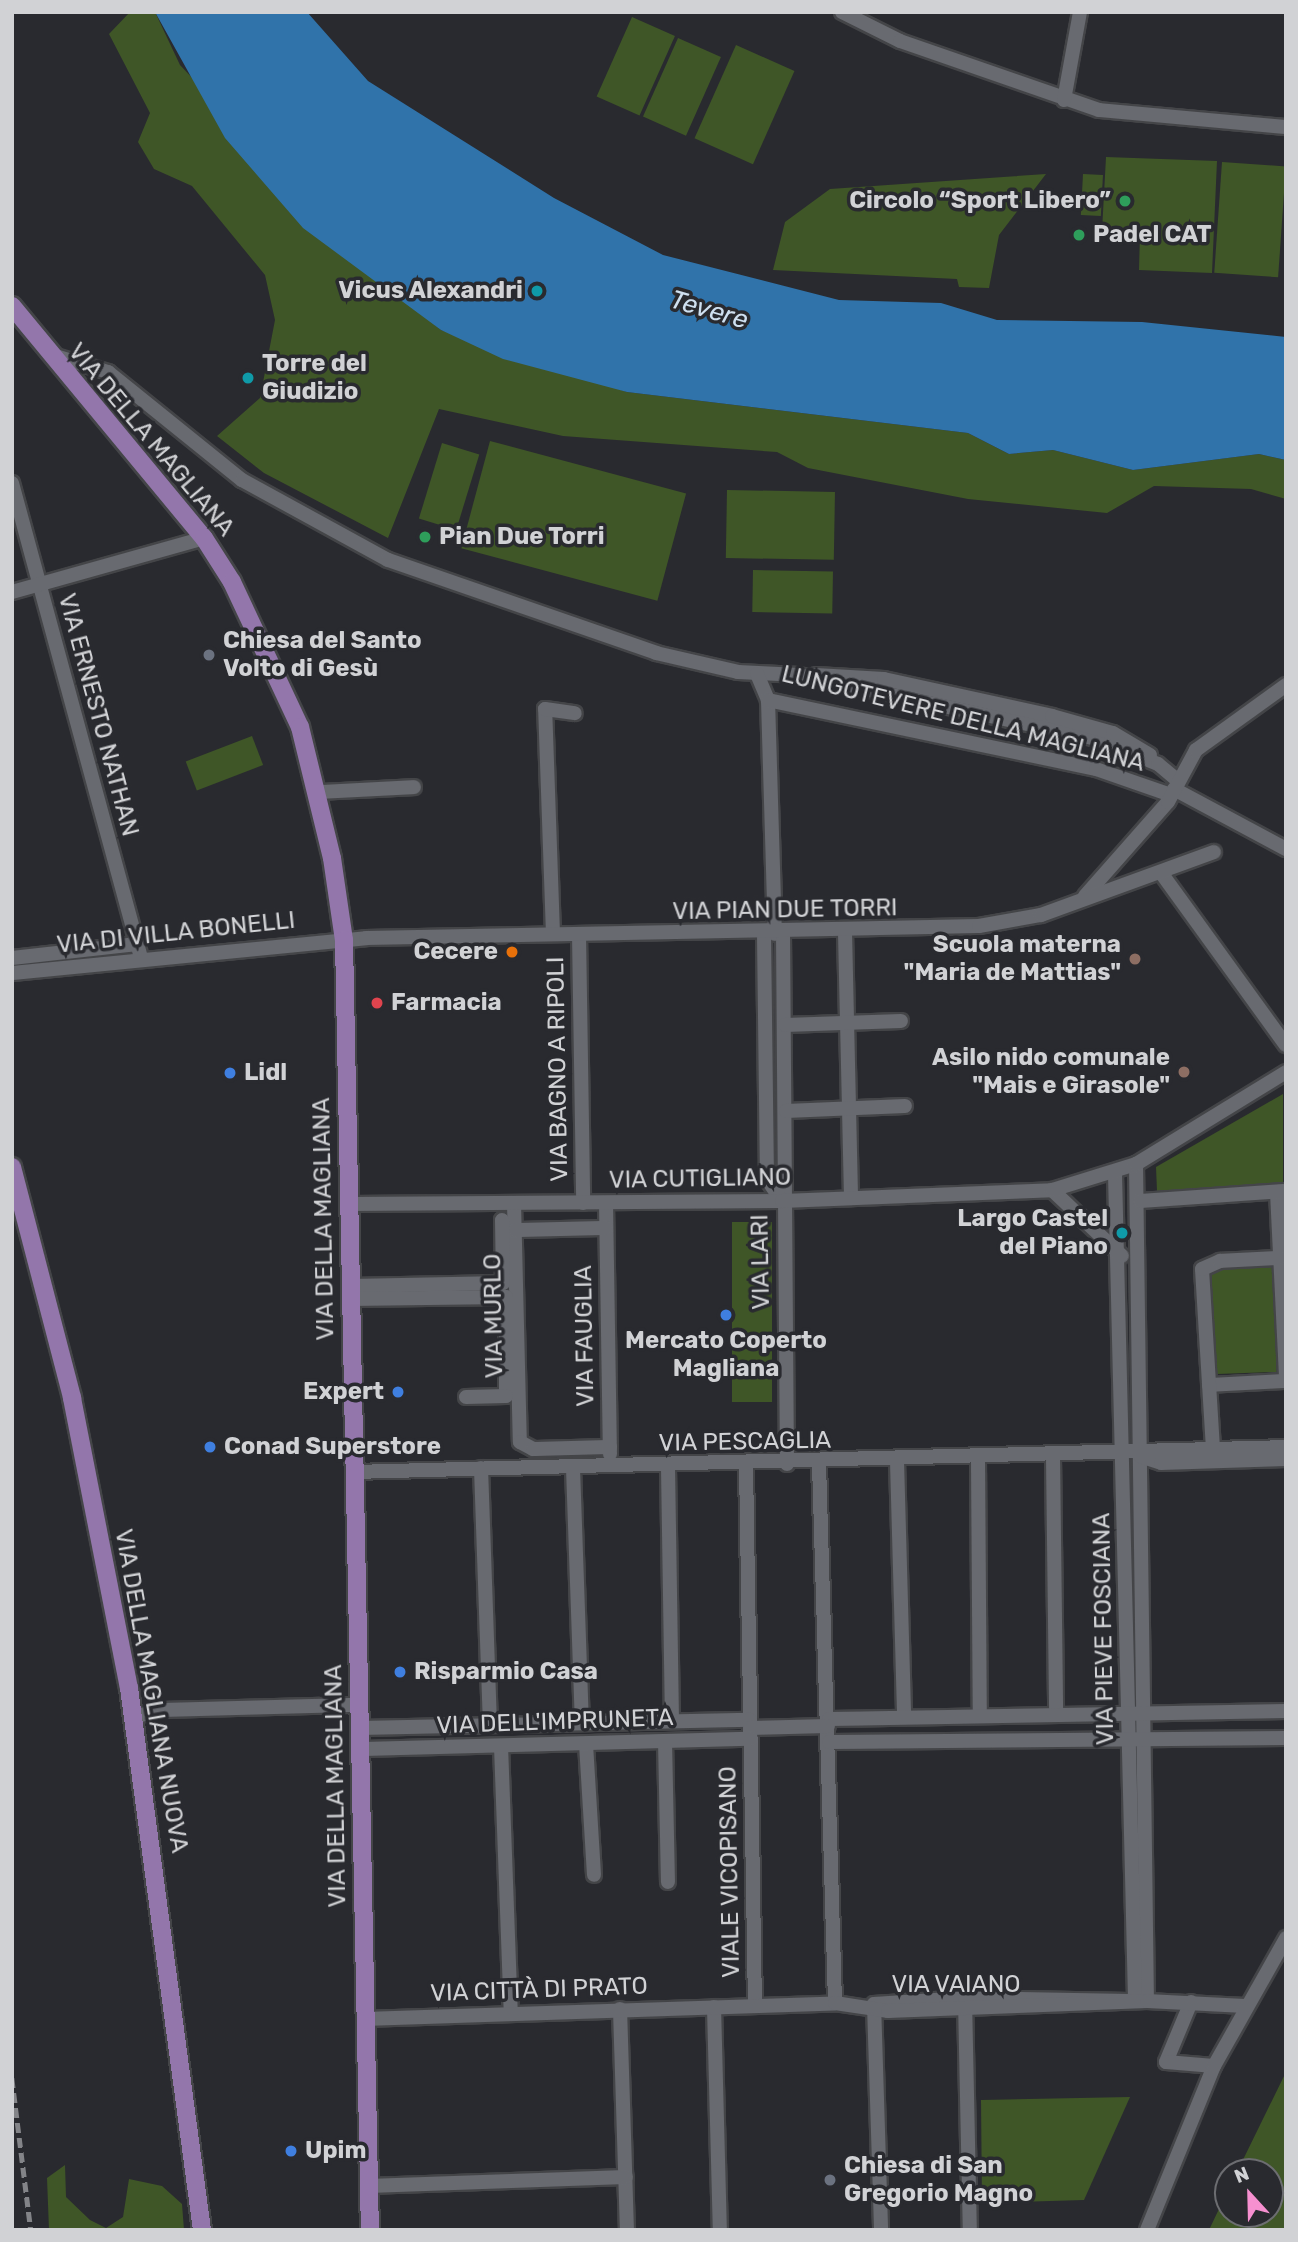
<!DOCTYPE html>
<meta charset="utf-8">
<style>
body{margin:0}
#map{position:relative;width:1298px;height:2242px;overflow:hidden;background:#292a2f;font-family:Rubik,sans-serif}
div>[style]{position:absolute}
.green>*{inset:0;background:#3f5627;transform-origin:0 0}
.water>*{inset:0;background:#3073aa}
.roads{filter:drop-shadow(2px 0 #444548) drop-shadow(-2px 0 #444548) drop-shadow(0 2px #444548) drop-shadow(0 -2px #444548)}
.minor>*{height:14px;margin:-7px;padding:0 7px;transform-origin:7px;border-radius:7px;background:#686a70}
.major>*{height:18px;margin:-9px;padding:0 9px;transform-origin:9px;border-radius:9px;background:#9376ab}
.rail>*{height:4.5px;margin-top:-2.25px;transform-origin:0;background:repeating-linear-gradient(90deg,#838488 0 10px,transparent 0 15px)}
.dots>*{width:19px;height:19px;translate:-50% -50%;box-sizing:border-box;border:4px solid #292a2f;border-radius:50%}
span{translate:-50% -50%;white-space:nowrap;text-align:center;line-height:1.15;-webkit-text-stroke:7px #292a2f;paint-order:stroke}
.poi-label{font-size:24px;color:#d1d2d5;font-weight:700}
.right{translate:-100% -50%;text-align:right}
.left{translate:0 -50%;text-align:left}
.street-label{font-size:24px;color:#d1d2d5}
.water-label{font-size:26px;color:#cfe0f0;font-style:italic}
.frame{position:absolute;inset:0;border:14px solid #d1d2d5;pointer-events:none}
.north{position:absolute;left:1214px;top:2158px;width:70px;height:70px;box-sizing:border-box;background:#292a2f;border:2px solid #6c6d71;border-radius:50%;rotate:338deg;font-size:19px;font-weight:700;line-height:28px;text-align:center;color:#d1d2d5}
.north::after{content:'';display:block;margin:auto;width:24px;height:32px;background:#f690d0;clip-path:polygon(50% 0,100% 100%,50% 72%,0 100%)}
</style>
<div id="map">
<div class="green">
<i style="clip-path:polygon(130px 12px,155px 12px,180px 65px,389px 287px,441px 330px,627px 392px,968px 433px,1009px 454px,1053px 450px,1133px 470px,1259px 454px,1286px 460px,1286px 499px,1251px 489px,1154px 486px,1107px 513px,968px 499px,808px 468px,777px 452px,563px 436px,439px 409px,388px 538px,264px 473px,217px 436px,260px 398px,275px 320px,265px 275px,192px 186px,154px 169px,138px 142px,150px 113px,109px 34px)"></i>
<i style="left:632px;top:17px;width:47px;height:87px;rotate:24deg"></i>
<i style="left:678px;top:38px;width:47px;height:86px;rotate:24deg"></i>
<i style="left:736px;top:45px;width:64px;height:102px;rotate:24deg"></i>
<i style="clip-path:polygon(1106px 157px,1217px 161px,1212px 273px,1139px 270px,1140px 233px,1102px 231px)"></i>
<i style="left:1222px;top:162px;width:64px;height:111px;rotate:4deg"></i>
<i style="clip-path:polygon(1046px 174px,999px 235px,989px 288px,959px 287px,957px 279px,773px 270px,785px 222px,830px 189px)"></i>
<i style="left:1083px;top:174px;width:20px;height:41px;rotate:3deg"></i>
<i style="left:490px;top:441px;width:203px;height:111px;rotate:15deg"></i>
<i style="left:442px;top:443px;width:39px;height:79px;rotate:17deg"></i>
<i style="left:727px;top:490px;width:108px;height:68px;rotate:1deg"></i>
<i style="left:753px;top:570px;width:80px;height:42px;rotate:1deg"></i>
<i style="left:252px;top:736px;width:31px;height:71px;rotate:69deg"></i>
<i style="clip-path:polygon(1283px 1094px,1283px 1184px,1157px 1191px,1156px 1167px)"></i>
<i style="left:772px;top:1222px;width:180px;height:40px;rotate:90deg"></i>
<i style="left:1273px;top:1266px;width:106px;height:66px;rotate:88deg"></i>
<i style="clip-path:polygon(1286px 2072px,1286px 2230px,1209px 2230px,1228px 2190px,1228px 2214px,1270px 2214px,1270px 2172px,1237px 2172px)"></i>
<i style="clip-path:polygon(1130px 2097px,1084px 2200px,982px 2203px,981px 2100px)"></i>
<i style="clip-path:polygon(65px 2165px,66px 2197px,90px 2220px,106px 2228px,123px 2217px,129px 2179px,162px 2186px,182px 2204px,184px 2230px,49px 2230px,47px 2178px)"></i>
</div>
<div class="water">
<i style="clip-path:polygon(155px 12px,307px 12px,368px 81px,554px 198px,663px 255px,839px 300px,941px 303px,997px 320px,1142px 322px,1286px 337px,1286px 460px,1259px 454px,1133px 470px,1053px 450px,1009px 454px,968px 433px,627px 392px,503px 359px,441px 330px,303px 228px,225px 138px)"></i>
</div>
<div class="roads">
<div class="minor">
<i style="left:842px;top:12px;width:65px;rotate:26.6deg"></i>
<i style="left:900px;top:41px;width:211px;rotate:19.1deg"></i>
<i style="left:1099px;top:110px;width:188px;rotate:5.2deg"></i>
<i style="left:1064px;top:100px;width:89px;rotate:-79.7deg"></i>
<i style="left:52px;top:355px;width:59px;rotate:16.9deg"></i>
<i style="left:108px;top:372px;width:172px;rotate:38.9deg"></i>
<i style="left:242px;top:480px;width:166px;rotate:28.7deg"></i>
<i style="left:388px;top:560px;width:284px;rotate:19.1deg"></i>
<i style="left:656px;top:653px;width:84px;rotate:13deg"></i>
<i style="left:738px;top:672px;width:61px;rotate:2.8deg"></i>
<i style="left:799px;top:675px;width:301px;rotate:12.1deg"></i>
<i style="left:1093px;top:738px;width:70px;rotate:21.8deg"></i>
<i style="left:1158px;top:764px;width:26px;rotate:40deg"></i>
<i style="left:12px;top:483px;width:493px;rotate:74.8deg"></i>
<i style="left:12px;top:592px;width:199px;rotate:-15.7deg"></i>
<i style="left:757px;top:674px;width:28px;rotate:67deg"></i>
<i style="left:768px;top:700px;width:234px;rotate:88.3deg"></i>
<i style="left:816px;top:675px;width:68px;rotate:3.4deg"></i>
<i style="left:884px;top:679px;width:172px;rotate:12.4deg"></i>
<i style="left:1052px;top:716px;width:63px;rotate:15.6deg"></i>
<i style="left:1113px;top:733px;width:43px;rotate:30.7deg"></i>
<i style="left:768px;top:700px;width:335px;rotate:11.9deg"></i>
<i style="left:1096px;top:769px;width:79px;rotate:19.1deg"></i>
<i style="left:1174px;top:789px;width:127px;rotate:28.2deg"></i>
<i style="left:320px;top:792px;width:94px;rotate:-3deg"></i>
<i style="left:1162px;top:874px;width:211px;rotate:54.1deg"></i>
<i style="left:1085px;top:896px;width:125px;rotate:-48.6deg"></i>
<i style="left:1168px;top:802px;width:59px;rotate:-61.7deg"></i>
<i style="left:1196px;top:750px;width:111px;rotate:-35.8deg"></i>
<i style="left:845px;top:932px;width:265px;rotate:88.7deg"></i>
<i style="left:783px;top:933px;width:531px;rotate:89.57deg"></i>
<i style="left:553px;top:934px;width:225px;rotate:-92deg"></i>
<i style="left:545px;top:709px;width:30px;rotate:8deg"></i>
<i style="left:579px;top:934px;width:269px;rotate:89.1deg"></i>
<i style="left:764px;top:934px;width:245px;rotate:89.3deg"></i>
<i style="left:767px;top:1179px;width:27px;rotate:56deg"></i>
<i style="left:12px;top:958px;width:126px;rotate:-6.4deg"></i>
<i style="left:12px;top:973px;width:356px;rotate:-5.6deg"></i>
<i style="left:366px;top:938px;width:613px;rotate:-1.12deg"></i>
<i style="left:979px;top:926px;width:63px;rotate:-10.1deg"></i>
<i style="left:1041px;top:915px;width:184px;rotate:-20deg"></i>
<i style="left:785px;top:1025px;width:116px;rotate:-2deg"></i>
<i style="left:786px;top:1111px;width:119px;rotate:-2.4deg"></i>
<i style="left:1136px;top:1164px;width:837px;rotate:89.25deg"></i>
<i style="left:1115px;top:1174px;width:827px;rotate:88.61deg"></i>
<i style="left:1052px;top:1190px;width:96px;rotate:43.3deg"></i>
<i style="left:1277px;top:1192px;width:182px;rotate:87.2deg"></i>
<i style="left:1140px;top:1201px;width:144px;rotate:-4deg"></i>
<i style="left:514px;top:1203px;width:239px;rotate:88.6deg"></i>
<i style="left:520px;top:1442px;width:15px;rotate:28deg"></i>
<i style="left:533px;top:1449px;width:77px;rotate:-1.5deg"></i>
<i style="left:606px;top:1203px;width:251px;rotate:89.1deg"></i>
<i style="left:349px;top:1204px;width:433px;rotate:-0.4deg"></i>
<i style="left:782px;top:1201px;width:270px;rotate:-2.3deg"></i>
<i style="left:1052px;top:1190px;width:88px;rotate:-17.2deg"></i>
<i style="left:1136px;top:1164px;width:176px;rotate:-31.5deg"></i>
<i style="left:515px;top:1230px;width:91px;rotate:-1.3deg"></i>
<i style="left:350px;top:1286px;width:153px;rotate:-1.1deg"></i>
<i style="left:503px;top:1283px;width:63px;rotate:-90.9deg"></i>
<i style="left:350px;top:1299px;width:156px;rotate:-0.7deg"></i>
<i style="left:506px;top:1297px;width:99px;rotate:90deg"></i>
<i style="left:506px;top:1396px;width:40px;rotate:178.6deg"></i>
<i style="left:1209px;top:1385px;width:77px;rotate:-3deg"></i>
<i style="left:1213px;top:1449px;width:180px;rotate:-93.5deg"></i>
<i style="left:1202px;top:1269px;width:20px;rotate:-24deg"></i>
<i style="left:1220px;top:1261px;width:60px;rotate:-2.9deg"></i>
<i style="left:1053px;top:1456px;width:259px;rotate:89.3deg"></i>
<i style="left:1140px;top:1456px;width:22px;rotate:18deg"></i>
<i style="left:1161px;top:1463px;width:125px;rotate:-1.8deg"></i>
<i style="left:978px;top:1459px;width:257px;rotate:89.6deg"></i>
<i style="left:897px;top:1461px;width:256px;rotate:88.4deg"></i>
<i style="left:819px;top:1463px;width:540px;rotate:88.3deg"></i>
<i style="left:746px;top:1464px;width:541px;rotate:89.05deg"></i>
<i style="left:668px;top:1467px;width:253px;rotate:89.1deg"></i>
<i style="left:481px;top:1468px;width:257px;rotate:88deg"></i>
<i style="left:573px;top:1468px;width:255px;rotate:88deg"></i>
<i style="left:353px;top:1472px;width:933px;rotate:-1.53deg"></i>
<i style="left:133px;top:1717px;width:30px;rotate:-14deg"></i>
<i style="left:162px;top:1710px;width:197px;rotate:-1.5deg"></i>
<i style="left:829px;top:1719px;width:457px;rotate:-1deg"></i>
<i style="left:360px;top:1728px;width:390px;rotate:-1.2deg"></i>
<i style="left:750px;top:1728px;width:78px;rotate:-1.5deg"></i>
<i style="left:665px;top:1741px;width:141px;rotate:88.8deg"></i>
<i style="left:829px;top:1742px;width:457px;rotate:-0.5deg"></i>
<i style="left:586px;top:1744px;width:131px;rotate:86.5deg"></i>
<i style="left:501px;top:1746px;width:268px;rotate:87.9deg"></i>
<i style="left:361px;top:1749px;width:390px;rotate:-1.5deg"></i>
<i style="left:965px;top:2000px;width:230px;rotate:88.8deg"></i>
<i style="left:1191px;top:2002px;width:65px;rotate:112.6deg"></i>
<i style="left:1166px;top:2062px;width:48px;rotate:4.8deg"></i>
<i style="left:874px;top:2004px;width:91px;rotate:-3.8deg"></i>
<i style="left:965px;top:1998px;width:165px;rotate:1deg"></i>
<i style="left:874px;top:2004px;width:226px;rotate:88.2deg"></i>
<i style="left:714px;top:2007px;width:223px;rotate:88.5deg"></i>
<i style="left:620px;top:2009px;width:221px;rotate:88.2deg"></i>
<i style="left:364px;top:2019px;width:471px;rotate:-1.9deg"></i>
<i style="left:835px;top:2003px;width:54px;rotate:8.6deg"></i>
<i style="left:888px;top:2011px;width:259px;rotate:-2.2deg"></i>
<i style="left:1147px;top:2001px;width:98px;rotate:2.9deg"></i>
<i style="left:368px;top:2186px;width:258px;rotate:-2deg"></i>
<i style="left:1147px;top:2230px;width:177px;rotate:-67.8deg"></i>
<i style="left:1214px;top:2066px;width:147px;rotate:-60.6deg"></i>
</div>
<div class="major">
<i style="left:12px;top:306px;width:301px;rotate:50.4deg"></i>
<i style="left:204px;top:538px;width:52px;rotate:57.5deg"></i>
<i style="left:232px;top:582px;width:160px;rotate:64.9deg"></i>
<i style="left:300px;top:727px;width:135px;rotate:76.3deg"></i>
<i style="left:332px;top:858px;width:83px;rotate:81.7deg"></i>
<i style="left:344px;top:940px;width:1290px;rotate:88.85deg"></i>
<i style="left:12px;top:1167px;width:239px;rotate:75.4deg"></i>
<i style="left:72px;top:1398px;width:296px;rotate:78.9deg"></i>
<i style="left:129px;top:1688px;width:547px;rotate:82.33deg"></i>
</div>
</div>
<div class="rail">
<i style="left:12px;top:2078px;width:153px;rotate:82.9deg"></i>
</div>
<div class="dots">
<i style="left:1125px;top:201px;background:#2e9e5b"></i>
<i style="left:1079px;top:235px;background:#2e9e5b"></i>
<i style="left:537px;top:291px;background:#0f9aa8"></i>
<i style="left:248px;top:378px;background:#0f9aa8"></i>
<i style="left:425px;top:537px;background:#2e9e5b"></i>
<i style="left:209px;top:655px;background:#6b7280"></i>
<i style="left:512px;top:952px;background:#e8710a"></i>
<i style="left:1135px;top:959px;background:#8d6e63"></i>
<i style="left:377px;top:1003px;background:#e0444e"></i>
<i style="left:1184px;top:1072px;background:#8d6e63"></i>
<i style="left:230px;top:1073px;background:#3f7fe0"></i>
<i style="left:1122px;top:1233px;background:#0f9aa8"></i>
<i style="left:726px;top:1315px;background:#3f7fe0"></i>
<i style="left:398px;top:1392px;background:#3f7fe0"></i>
<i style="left:210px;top:1447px;background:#3f7fe0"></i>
<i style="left:400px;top:1672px;background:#3f7fe0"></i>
<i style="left:291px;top:2151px;background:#3f7fe0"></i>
<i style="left:830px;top:2180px;background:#6b7280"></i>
</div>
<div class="poi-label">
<span class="right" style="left:1111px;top:201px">Circolo “Sport Libero”</span>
<span class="left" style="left:1093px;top:235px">Padel CAT</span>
<span class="right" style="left:523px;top:291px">Vicus Alexandri</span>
<span class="left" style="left:262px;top:378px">Torre del<br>Giudizio</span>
<span class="left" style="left:439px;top:537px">Pian Due Torri</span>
<span class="left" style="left:223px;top:655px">Chiesa del Santo<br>Volto di Gesù</span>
<span class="right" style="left:1121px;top:959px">Scuola materna<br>"Maria de Mattias"</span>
<span class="right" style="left:498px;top:952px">Cecere</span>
<span class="left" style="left:391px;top:1003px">Farmacia</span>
<span class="right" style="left:1170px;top:1072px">Asilo nido comunale<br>"Mais e Girasole"</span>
<span class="left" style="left:244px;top:1073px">Lidl</span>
<span class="right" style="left:1108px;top:1233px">Largo Castel<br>del Piano</span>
<span style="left:726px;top:1355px">Mercato Coperto<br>Magliana</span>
<span class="right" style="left:384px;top:1392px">Expert</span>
<span class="left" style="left:224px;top:1447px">Conad Superstore</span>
<span class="left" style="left:414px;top:1672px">Risparmio Casa</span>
<span class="left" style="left:305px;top:2151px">Upim</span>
<span class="left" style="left:844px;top:2180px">Chiesa di San<br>Gregorio Magno</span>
</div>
<div class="street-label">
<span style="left:151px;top:440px;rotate:50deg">VIA DELLA MAGLIANA</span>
<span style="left:98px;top:715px;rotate:75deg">VIA ERNESTO NATHAN</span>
<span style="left:963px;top:719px;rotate:14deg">LUNGOTEVERE DELLA MAGLIANA</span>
<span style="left:785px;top:910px;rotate:-1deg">VIA PIAN DUE TORRI</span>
<span style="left:176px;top:933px;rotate:-6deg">VIA DI VILLA BONELLI</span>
<span style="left:558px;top:1069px;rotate:-91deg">VIA BAGNO A RIPOLI</span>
<span style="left:700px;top:1179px;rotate:-1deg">VIA CUTIGLIANO</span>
<span style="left:324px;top:1219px;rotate:-91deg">VIA DELLA MAGLIANA</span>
<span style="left:761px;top:1262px;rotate:-91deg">VIA LARI</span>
<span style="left:494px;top:1316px;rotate:-91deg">VIA MURLO</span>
<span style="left:585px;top:1336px;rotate:-91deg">VIA FAUGLIA</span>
<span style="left:745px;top:1442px;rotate:-1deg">VIA PESCAGLIA</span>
<span style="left:1104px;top:1629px;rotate:-91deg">VIA PIEVE FOSCIANA</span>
<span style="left:151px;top:1691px;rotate:80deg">VIA DELLA MAGLIANA NUOVA</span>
<span style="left:555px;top:1722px;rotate:-2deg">VIA DELL'IMPRUNETA</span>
<span style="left:336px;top:1786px;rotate:-91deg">VIA DELLA MAGLIANA</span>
<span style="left:730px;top:1872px;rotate:-91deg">VIALE VICOPISANO</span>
<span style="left:956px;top:1985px">VIA VAIANO</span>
<span style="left:539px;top:1990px;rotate:-2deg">VIA CITTÀ DI PRATO</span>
</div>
<div class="water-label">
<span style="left:709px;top:310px;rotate:16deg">Tevere</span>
</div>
<div class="frame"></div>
<div class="north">N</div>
</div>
